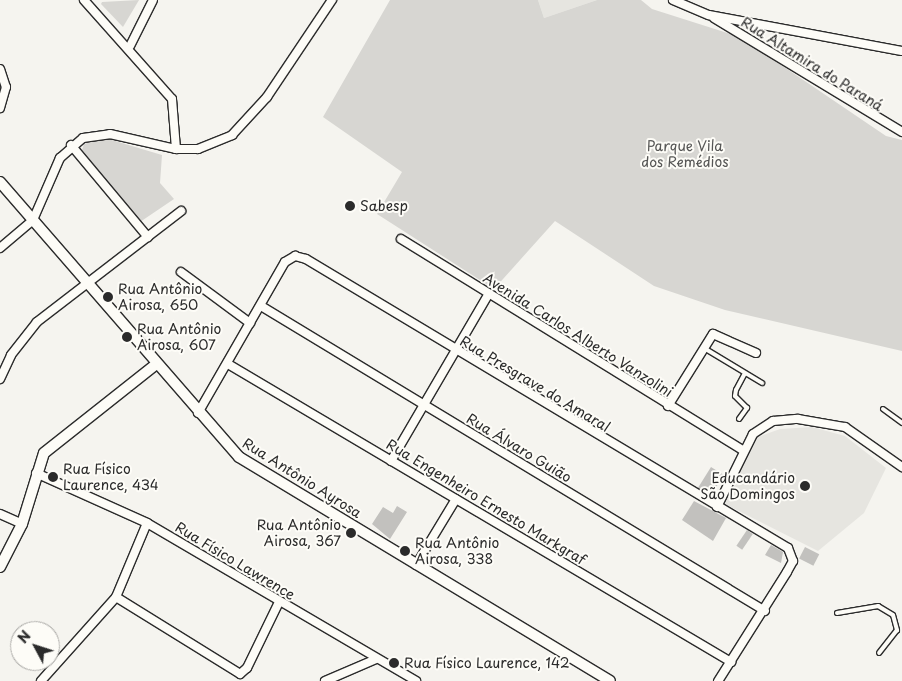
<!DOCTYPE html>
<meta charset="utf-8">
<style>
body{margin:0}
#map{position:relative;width:902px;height:681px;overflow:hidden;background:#f5f4ef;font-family:"Playpen Sans",sans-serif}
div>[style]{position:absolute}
.built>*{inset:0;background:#e6e5e0}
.green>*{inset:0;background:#d7d6d2}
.building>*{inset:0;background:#c2c1be;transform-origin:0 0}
.roads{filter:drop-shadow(1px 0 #2b2b2b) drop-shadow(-1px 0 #2b2b2b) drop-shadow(0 1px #2b2b2b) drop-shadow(0 -1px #2b2b2b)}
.lane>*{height:4px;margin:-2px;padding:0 2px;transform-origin:2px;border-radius:2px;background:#fdfcf7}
.street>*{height:8px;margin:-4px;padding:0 4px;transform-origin:4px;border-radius:4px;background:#fdfcf7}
.secondary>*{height:10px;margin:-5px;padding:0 5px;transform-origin:5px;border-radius:5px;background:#fdfcf7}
.dots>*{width:14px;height:14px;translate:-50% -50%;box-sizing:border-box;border:2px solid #fdfcf7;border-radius:50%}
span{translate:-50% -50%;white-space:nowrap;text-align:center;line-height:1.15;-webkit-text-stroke:4px #fdfcf7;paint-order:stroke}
.street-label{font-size:14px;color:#2b2b2b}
.park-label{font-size:14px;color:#565655}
.poi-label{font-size:14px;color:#2b2b2b}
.left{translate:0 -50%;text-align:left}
.right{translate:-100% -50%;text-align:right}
.north{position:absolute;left:10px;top:621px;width:50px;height:50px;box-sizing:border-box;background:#fdfcf7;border:1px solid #a9a8a5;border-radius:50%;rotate:310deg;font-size:14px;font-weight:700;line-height:20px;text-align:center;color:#2b2b2b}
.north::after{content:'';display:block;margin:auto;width:18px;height:22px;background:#2b2b2b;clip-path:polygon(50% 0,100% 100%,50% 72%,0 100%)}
</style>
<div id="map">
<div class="built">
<i style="clip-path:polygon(538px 0,597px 0,544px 18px)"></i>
<i style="clip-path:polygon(812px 427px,845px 436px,886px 468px,864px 513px,818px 551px,725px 504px,755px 438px,780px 429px)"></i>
</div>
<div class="green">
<i style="clip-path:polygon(139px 0,123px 27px,101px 4px,102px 2px)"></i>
<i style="clip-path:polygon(390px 0,538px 0,544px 18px,597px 0,641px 0,652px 9px,740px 37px,886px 136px,902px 140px,902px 351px,725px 310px,654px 286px,555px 221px,494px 289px,377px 214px,402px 172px,323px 117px)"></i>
<i style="clip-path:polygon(105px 138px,162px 155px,160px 183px,174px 199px,140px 222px,82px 150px,84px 144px)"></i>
</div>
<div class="building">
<i style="left:711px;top:467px;width:15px;height:25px;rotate:32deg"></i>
<i style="clip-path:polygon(694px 501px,726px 518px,713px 541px,682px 520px)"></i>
<i style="clip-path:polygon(397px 506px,407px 512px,390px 539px,372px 524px,383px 507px,393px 513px)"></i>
<i style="left:747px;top:530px;width:7px;height:19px;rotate:34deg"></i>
<i style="clip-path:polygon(771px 545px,783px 552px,781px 563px,765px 555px)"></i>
<i style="left:805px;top:547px;width:16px;height:13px;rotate:27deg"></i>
</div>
<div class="roads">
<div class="lane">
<i style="left:704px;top:348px;width:68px;rotate:31.1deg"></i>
<i style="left:883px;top:409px;width:24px;rotate:36deg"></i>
<i style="left:739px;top:419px;width:14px;rotate:-54deg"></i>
<i style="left:747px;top:408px;width:17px;rotate:-135deg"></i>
<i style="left:735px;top:396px;width:6px;rotate:-81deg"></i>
<i style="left:736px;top:390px;width:19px;rotate:-62deg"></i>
<i style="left:837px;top:613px;width:42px;rotate:-9.7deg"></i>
<i style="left:878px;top:606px;width:17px;rotate:31deg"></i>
<i style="left:893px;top:615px;width:16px;rotate:75deg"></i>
<i style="left:897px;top:630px;width:29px;rotate:128deg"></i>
</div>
<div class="street">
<i style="left:84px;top:0;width:132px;rotate:48.4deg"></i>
<i style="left:172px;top:99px;width:50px;rotate:85.4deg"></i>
<i style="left:673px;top:0;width:39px;rotate:23deg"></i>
<i style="left:709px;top:15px;width:196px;rotate:10.6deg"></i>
<i style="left:714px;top:18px;width:220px;rotate:31.2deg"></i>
<i style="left:130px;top:46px;width:51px;rotate:-63.4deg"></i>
<i style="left:0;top:69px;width:19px;rotate:72deg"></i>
<i style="left:6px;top:87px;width:22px;rotate:106deg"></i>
<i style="left:71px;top:145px;width:120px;rotate:50.1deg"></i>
<i style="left:401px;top:239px;width:401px;rotate:31.7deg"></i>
<i style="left:0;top:248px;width:43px;rotate:-40.3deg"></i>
<i style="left:33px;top:220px;width:68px;rotate:-66.5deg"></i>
<i style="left:60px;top:158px;width:30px;rotate:-41deg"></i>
<i style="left:83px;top:138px;width:27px;rotate:-8deg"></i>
<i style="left:110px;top:134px;width:68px;rotate:12.8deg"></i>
<i style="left:176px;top:149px;width:22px"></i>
<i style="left:198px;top:149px;width:37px;rotate:-22deg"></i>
<i style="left:232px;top:135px;width:52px;rotate:-47.4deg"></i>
<i style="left:267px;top:97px;width:117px;rotate:-56.2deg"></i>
<i style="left:181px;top:272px;width:86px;rotate:36.5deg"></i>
<i style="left:261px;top:306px;width:589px;rotate:31.18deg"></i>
<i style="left:228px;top:364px;width:585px;rotate:30.64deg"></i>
<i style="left:0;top:379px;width:26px;rotate:-65deg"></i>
<i style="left:11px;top:355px;width:42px;rotate:-51.8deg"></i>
<i style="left:37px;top:322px;width:182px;rotate:-37.6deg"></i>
<i style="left:668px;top:406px;width:85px;rotate:-58deg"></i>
<i style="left:713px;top:334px;width:47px;rotate:23.8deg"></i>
<i style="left:198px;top:413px;width:174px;rotate:-60.1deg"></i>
<i style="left:285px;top:262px;width:12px;rotate:-31deg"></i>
<i style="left:295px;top:256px;width:11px;rotate:15deg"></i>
<i style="left:306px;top:259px;width:562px;rotate:30.95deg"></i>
<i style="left:788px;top:548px;width:14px;rotate:69deg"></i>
<i style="left:793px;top:561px;width:13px;rotate:119deg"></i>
<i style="left:787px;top:572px;width:129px;rotate:122.3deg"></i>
<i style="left:391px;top:461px;width:194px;rotate:-59.7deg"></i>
<i style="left:36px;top:473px;width:122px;rotate:24.2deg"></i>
<i style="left:147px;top:523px;width:312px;rotate:30.4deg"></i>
<i style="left:717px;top:507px;width:81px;rotate:-63.7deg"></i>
<i style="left:753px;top:434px;width:24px;rotate:-33deg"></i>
<i style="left:773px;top:421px;width:25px;rotate:-5deg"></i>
<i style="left:798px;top:419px;width:48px;rotate:9.7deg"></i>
<i style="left:845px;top:427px;width:70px;rotate:35.1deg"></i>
<i style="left:0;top:514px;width:24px;rotate:24deg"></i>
<i style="left:416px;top:565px;width:77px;rotate:-58.8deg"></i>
<i style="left:116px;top:597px;width:146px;rotate:31.8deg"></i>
<i style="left:240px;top:674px;width:9px;rotate:-41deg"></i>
<i style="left:247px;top:668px;width:73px;rotate:-64.1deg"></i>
<i style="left:41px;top:681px;width:113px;rotate:-48.2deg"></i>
<i style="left:116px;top:597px;width:80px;rotate:-67.3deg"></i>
<i style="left:325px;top:681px;width:56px;rotate:-23.3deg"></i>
</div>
<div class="secondary">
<i style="left:0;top:182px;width:364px;rotate:49deg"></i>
<i style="left:239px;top:457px;width:433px;rotate:31.1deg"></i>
<i style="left:0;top:567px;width:48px;rotate:-62.9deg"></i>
<i style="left:22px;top:524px;width:74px;rotate:-72.8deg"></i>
<i style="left:44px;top:453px;width:142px;rotate:-38.4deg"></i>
</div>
</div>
<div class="dots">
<i style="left:350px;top:206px;background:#2b2b2b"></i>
<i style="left:108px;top:297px;background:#2b2b2b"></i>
<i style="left:127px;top:337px;background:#2b2b2b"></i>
<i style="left:53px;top:477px;background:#2b2b2b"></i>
<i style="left:805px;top:486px;background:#2b2b2b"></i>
<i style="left:351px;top:533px;background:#2b2b2b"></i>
<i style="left:405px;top:551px;background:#2b2b2b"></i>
<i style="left:394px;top:663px;background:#2b2b2b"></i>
</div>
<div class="street-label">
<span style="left:812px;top:64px;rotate:32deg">Rua Altamira do Paraná</span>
<span style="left:578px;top:335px;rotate:32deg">Avenida Carlos Alberto Vanzolini</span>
<span style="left:535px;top:384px;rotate:31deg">Rua Presgrave do Amaral</span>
<span style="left:519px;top:448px;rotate:31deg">Rua Álvaro Guião</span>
<span style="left:302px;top:478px;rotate:32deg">Rua Antônio Ayrosa</span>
<span style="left:486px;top:502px;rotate:31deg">Rua Engenheiro Ernesto Markgraf</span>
<span style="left:235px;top:561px;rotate:31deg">Rua Físico Lawrence</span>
</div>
<div class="park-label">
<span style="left:685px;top:154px">Parque Vila<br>dos Remédios</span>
</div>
<div class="poi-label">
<span class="left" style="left:360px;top:206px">Sabesp</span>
<span class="left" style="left:118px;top:297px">Rua Antônio<br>Airosa, 650</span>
<span class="left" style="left:137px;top:337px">Rua Antônio<br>Airosa, 607</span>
<span class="left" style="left:63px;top:477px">Rua Físico<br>Laurence, 434</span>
<span class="right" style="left:795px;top:486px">Educandário<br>São Domingos</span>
<span class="right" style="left:341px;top:533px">Rua Antônio<br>Airosa, 367</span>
<span class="left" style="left:415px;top:551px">Rua Antônio<br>Airosa, 338</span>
<span class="left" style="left:404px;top:663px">Rua Físico Laurence, 142</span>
</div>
<div class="north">N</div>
</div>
